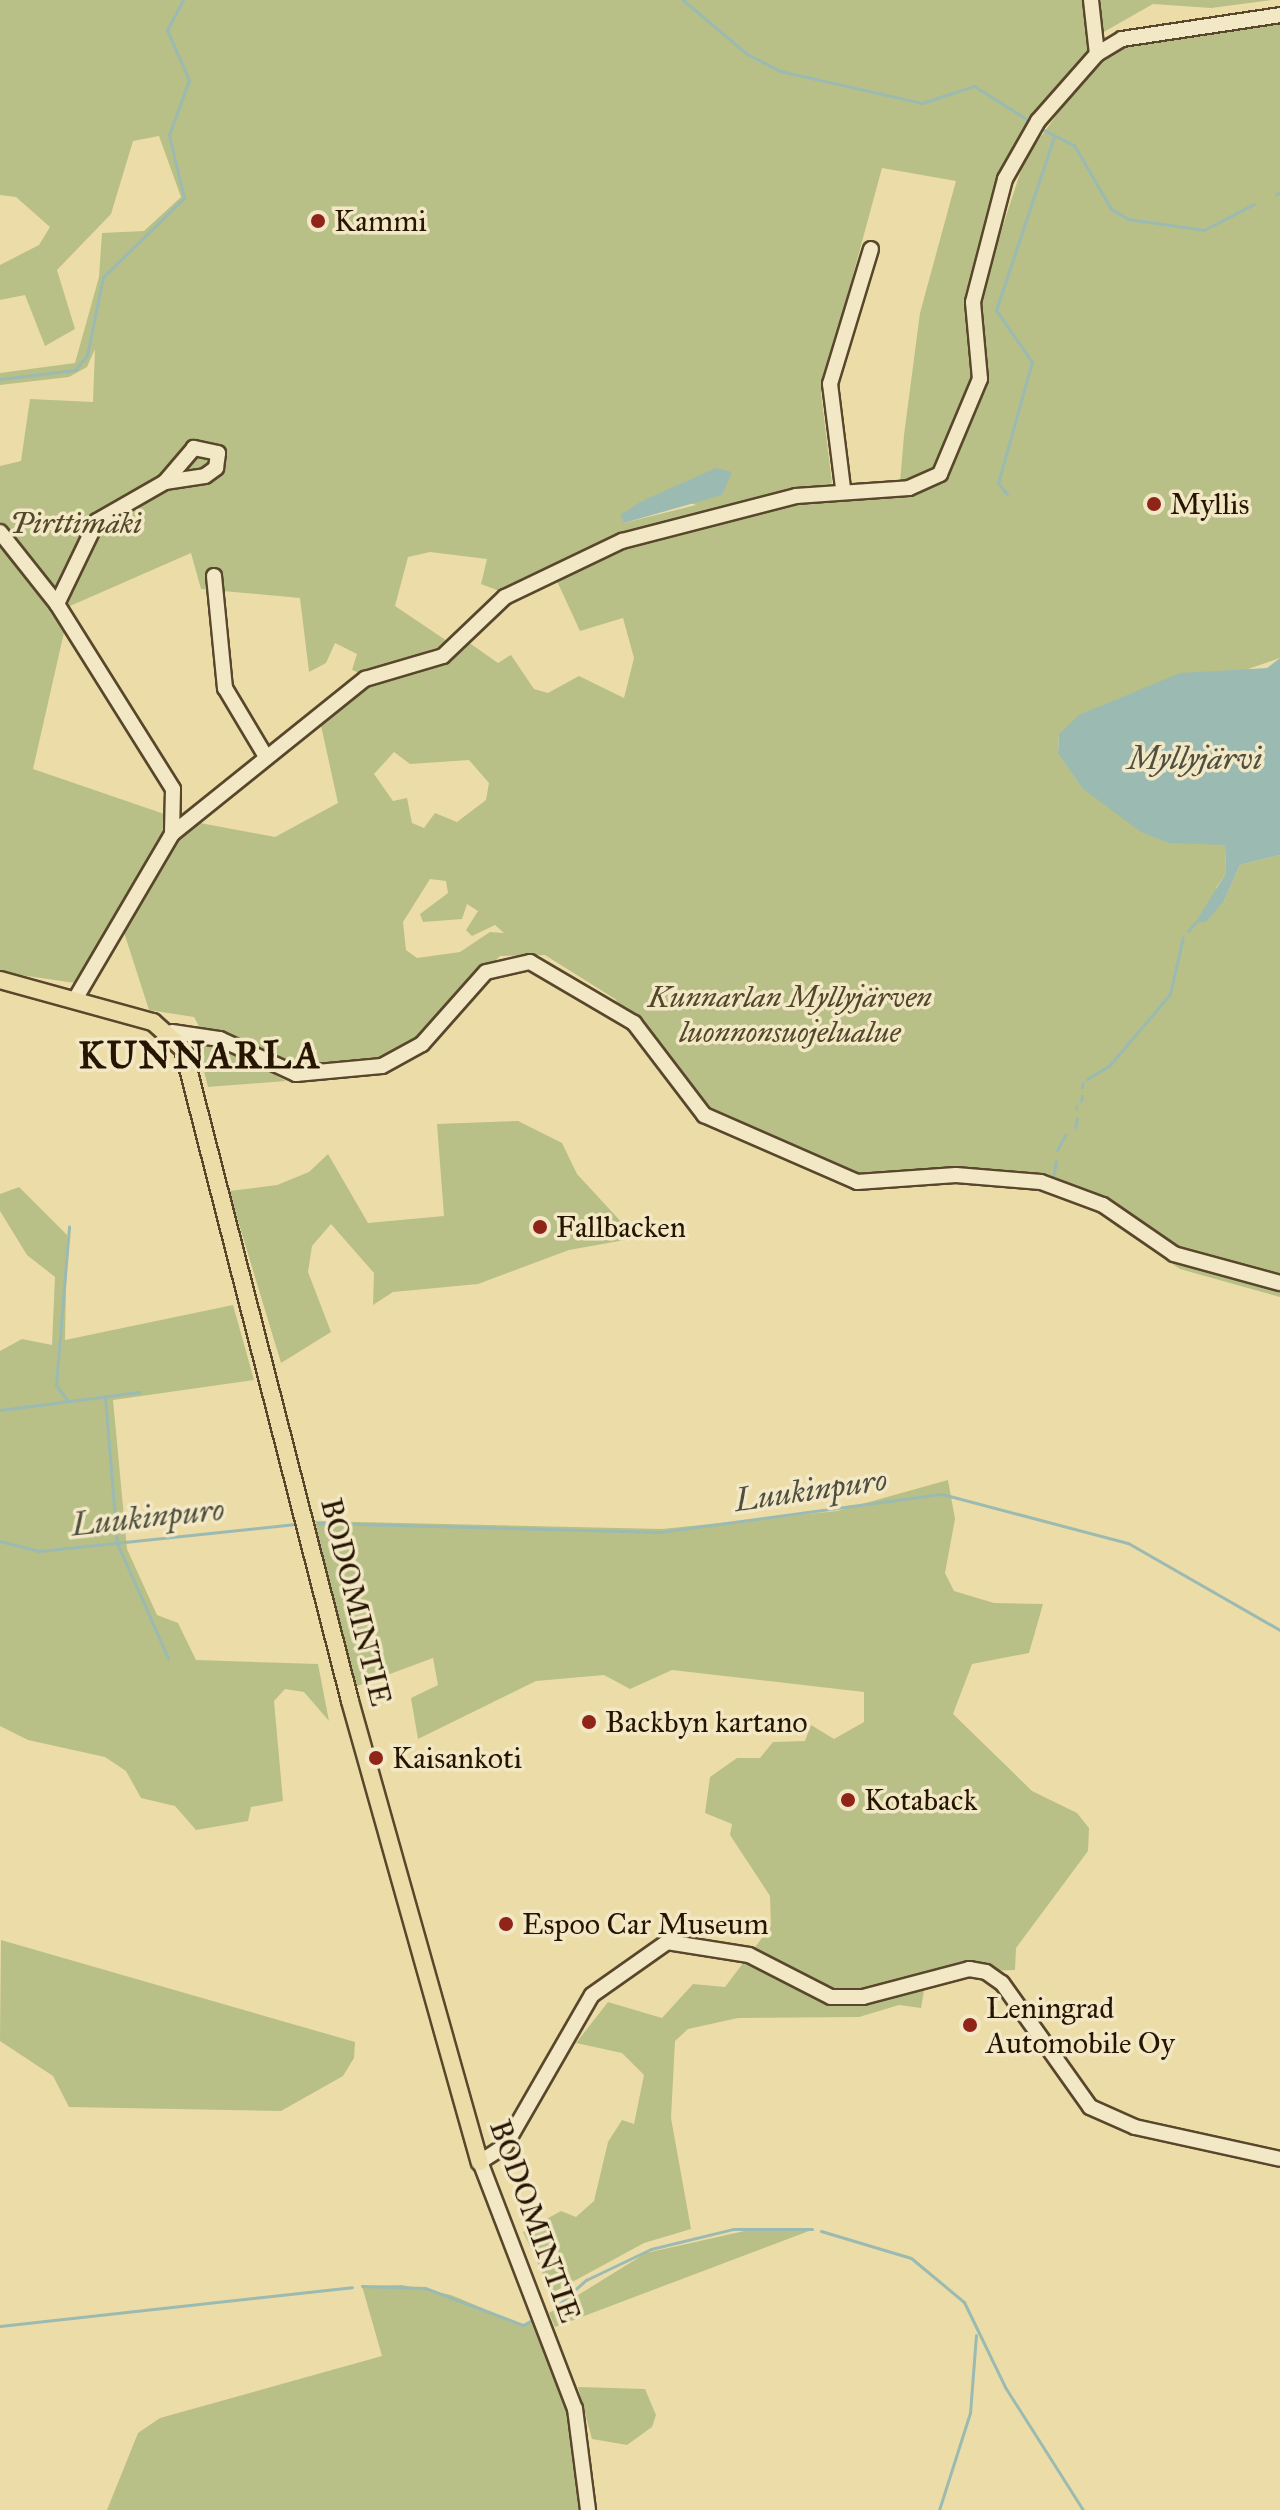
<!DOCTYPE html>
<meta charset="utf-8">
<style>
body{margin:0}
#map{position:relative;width:1280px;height:2510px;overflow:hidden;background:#ecdca8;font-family:"IM FELL Great Primer",serif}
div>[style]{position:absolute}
.green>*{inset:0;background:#b8c087}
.water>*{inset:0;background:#9bbab1}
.stream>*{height:3px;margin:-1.5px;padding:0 1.5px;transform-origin:1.5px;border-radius:1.5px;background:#9bbab1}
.roads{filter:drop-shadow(2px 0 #58472b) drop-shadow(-2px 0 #58472b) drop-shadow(0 2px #58472b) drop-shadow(0 -2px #58472b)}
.minor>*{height:14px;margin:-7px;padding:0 7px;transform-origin:7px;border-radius:7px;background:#f3e8c6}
.major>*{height:16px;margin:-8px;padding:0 8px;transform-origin:8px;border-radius:8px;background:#ecdca8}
.dots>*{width:22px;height:22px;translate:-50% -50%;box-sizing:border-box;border:4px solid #f3e8c6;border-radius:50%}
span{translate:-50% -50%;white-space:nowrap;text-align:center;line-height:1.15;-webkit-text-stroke:7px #f3e8c6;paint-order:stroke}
.poi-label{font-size:30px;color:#261501}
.left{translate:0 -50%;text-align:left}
.park-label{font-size:30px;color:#524829;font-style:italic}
.street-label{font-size:30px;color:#261501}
.water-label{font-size:32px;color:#4f4f3f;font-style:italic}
.district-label{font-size:38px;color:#261501;font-weight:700;letter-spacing:2px}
</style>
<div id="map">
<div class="green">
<i style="clip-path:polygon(evenodd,0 0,1088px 0,1093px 49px,1033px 117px,1000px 177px,969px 290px,971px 390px,936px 470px,925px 478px,900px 483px,904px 435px,920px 313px,956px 181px,882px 168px,821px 393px,832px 483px,620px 535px,502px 592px,481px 584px,487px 559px,430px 552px,408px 557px,395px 606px,450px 643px,362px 674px,352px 670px,357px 654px,335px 643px,326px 663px,309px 672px,300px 598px,201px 589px,191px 553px,70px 606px,33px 769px,176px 818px,75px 983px,0 972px,0 466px,21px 461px,30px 399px,93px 402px,95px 349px,87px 367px,69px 377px,0 385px,0 373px,75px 363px,99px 277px,102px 233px,144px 231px,181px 197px,159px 136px,133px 141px,111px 214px,57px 270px,75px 329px,45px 346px,25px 295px,0 300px,0 265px,39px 245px,50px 227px,16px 197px,0 195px,0 0,665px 493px,696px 505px,624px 523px,642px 501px,665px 493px)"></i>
<i style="clip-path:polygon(1272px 0,1211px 8px,1153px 4px,1102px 33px,1101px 0)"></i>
<i style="clip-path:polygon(evenodd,1280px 20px,1280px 658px,1059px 734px,1058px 752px,1082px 788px,1225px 845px,1226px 873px,1216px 888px,1224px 901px,1240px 865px,1280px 855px,1280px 1297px,1180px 1269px,1113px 1224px,1122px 1218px,1034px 1181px,860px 1182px,716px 1119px,615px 999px,545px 955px,500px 956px,420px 1038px,370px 1064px,293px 1070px,201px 1030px,194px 1017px,149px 1010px,121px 923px,171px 849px,195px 822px,275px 837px,338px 803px,320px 721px,368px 684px,446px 661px,468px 642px,498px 663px,511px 655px,534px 689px,548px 693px,579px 676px,624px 698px,634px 658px,623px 618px,580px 631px,556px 579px,653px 538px,759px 508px,843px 494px,914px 494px,944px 478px,982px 393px,978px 302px,1025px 158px,1078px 86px,1124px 43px,1280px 20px,394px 752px,410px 764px,469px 760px,489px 783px,486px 800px,457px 822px,435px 813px,424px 828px,412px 823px,407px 798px,393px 801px,374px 774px,394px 752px,1280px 20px,430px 879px,446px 881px,448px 893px,420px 914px,423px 922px,462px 919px,467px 904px,478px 911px,466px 930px,472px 936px,495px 925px,504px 933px,490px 932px,460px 952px,417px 958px,406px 950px,403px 922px,430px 879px)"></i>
<i style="clip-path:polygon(196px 1039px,220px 1045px,286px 1081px,208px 1087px)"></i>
<i style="clip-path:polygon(518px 1121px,562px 1143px,577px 1174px,636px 1238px,569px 1250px,478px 1284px,393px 1292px,373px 1305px,374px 1273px,331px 1224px,312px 1246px,308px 1272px,331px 1332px,281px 1363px,229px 1191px,277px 1185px,309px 1172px,328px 1154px,368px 1223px,444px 1216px,437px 1124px)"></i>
<i style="clip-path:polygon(19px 1187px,67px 1235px,65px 1340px,233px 1305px,254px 1380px,113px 1400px,127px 1549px,157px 1615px,178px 1623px,196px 1660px,318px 1664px,329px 1721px,304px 1692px,285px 1689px,274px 1701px,283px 1801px,251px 1807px,248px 1821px,196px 1830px,175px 1806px,141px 1798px,126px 1771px,105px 1757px,28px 1740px,0 1726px,0 1351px,22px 1339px,52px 1345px,55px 1277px,27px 1255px,0 1211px,0 1194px)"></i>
<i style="clip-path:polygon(948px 1480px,955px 1519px,945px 1573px,954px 1591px,994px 1603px,1043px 1604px,1029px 1653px,972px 1664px,953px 1714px,1032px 1791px,1077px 1813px,1089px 1828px,1088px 1851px,1016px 1948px,1015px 1970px,927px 1973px,921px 2008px,899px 2005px,859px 2017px,738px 2018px,688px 2029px,675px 2041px,671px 2118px,691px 2229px,644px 2243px,552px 2293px,523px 2232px,561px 2211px,576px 2217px,594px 2201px,608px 2142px,622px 2120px,634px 2124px,644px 2075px,622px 2053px,576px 2043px,608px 2002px,662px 2018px,693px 1984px,725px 1987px,771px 1926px,770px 1896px,730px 1835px,732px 1824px,705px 1813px,710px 1777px,737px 1758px,760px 1758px,773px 1742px,805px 1741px,811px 1725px,834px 1739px,864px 1722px,864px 1692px,672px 1670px,630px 1689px,604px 1675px,536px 1681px,418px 1739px,411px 1698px,438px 1685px,433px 1658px,352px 1688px,315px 1521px,662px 1529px,837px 1511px)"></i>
<i style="clip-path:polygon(1px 1940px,355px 2042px,354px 2058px,343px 2076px,281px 2111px,69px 2107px,53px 2076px,0 2041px)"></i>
<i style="clip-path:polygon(749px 2230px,809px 2231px,555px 2327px,549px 2313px,646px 2253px)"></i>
<i style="clip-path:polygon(402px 2285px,451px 2295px,523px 2325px,534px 2319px,567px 2413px,581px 2510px,107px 2510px,138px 2433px,160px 2418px,382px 2356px,362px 2286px)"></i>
<i style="clip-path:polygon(578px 2387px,645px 2389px,656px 2415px,652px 2427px,627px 2445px,592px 2439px)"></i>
</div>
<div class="water">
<i style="clip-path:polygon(716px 468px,732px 472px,722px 495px,624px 523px,620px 515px,642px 501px)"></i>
<i style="clip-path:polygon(1280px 658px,1280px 855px,1240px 865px,1224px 901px,1206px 922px,1195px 923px,1226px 873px,1225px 845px,1169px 843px,1141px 832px,1082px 788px,1058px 753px,1059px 734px,1079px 715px,1180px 673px,1267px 668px)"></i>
</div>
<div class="stream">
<i style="left:683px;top:0;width:84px;rotate:40.2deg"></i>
<i style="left:747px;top:54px;width:37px;rotate:27deg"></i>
<i style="left:780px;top:71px;width:146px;rotate:12.7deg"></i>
<i style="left:922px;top:103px;width:55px;rotate:-18.1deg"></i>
<i style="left:974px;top:86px;width:64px;rotate:32.2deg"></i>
<i style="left:1042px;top:129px;width:36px;rotate:27deg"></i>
<i style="left:1074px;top:145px;width:74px;rotate:60deg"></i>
<i style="left:1111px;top:209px;width:20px;rotate:30deg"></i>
<i style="left:1128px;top:219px;width:77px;rotate:8.2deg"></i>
<i style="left:1204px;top:230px;width:56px;rotate:-27.5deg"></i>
<i style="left:1276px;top:194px;width:4px;rotate:-14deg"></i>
<i style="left:0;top:379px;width:76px;rotate:-6.8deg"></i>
<i style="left:75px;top:370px;width:19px;rotate:-51deg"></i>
<i style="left:87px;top:355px;width:80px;rotate:-78.4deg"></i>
<i style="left:103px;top:277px;width:113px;rotate:-44.3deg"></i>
<i style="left:184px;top:198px;width:65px;rotate:-103.4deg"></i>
<i style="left:169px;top:135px;width:59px;rotate:-70deg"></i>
<i style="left:189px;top:80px;width:55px;rotate:-113.7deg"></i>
<i style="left:167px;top:30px;width:34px;rotate:-62deg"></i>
<i style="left:1007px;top:494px;width:14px;rotate:-129deg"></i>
<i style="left:998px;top:483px;width:126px;rotate:-74.3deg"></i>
<i style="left:1032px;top:362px;width:63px;rotate:-124.7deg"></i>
<i style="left:996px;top:310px;width:182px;rotate:-71.5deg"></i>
<i style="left:1188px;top:931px;width:11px;rotate:-49deg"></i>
<i style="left:1087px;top:1079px;width:26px;rotate:-31deg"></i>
<i style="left:1109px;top:1066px;width:94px;rotate:-49.7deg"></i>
<i style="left:1170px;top:994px;width:58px;rotate:-77.2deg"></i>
<i style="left:1082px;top:1087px;width:4px;rotate:-76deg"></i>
<i style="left:1081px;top:1101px;width:5px;rotate:-79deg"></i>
<i style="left:1076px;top:1108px;width:2px;rotate:-90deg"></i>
<i style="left:1075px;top:1127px;width:9px;rotate:-77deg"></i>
<i style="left:1057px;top:1150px;width:18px;rotate:-61deg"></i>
<i style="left:1053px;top:1178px;width:17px;rotate:-80deg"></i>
<i style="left:105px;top:1397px;width:146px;rotate:85.3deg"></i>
<i style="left:117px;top:1543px;width:126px;rotate:66.1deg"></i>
<i style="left:67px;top:1400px;width:19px;rotate:-126deg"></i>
<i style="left:56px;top:1385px;width:159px;rotate:-85.3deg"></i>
<i style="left:0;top:1410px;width:141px;rotate:-7.3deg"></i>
<i style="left:318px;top:1523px;width:342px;rotate:1.5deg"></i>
<i style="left:660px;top:1532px;width:285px;rotate:-7.7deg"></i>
<i style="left:942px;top:1494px;width:192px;rotate:14.8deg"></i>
<i style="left:1128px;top:1543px;width:175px;rotate:29.8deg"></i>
<i style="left:0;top:1541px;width:40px;rotate:14.4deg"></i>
<i style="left:39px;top:1551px;width:260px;rotate:-6deg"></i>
<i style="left:821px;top:2231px;width:94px;rotate:16.7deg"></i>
<i style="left:911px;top:2258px;width:69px;rotate:39.7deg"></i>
<i style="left:964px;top:2302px;width:94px;rotate:64.2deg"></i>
<i style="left:1005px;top:2387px;width:146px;rotate:57.6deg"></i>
<i style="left:362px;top:2286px;width:63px;rotate:1.8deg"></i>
<i style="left:425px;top:2288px;width:105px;rotate:20.7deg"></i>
<i style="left:523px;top:2325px;width:13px;rotate:-29deg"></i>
<i style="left:558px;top:2305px;width:38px;rotate:-42deg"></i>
<i style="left:586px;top:2280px;width:72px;rotate:-25.5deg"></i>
<i style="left:651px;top:2249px;width:84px;rotate:-13.7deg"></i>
<i style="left:733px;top:2229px;width:79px"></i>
<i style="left:0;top:2326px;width:354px;rotate:-6.3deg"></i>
<i style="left:939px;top:2510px;width:102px;rotate:-72.3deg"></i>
<i style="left:970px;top:2413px;width:78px;rotate:-85.6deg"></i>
</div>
<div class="roads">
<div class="minor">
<i style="left:1091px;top:0;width:54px;rotate:83.7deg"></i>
<i style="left:843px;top:488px;width:105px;rotate:-97.1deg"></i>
<i style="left:830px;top:384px;width:141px;rotate:-73.1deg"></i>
<i style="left:0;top:532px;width:92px;rotate:51.6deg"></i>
<i style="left:57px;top:604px;width:218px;rotate:57.9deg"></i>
<i style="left:173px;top:789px;width:45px;rotate:91.3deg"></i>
<i style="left:214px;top:576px;width:113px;rotate:84.4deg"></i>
<i style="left:225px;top:688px;width:78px;rotate:59.2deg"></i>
<i style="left:57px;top:604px;width:92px;rotate:-64.3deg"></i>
<i style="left:97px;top:521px;width:78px;rotate:-29.8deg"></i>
<i style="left:165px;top:482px;width:40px;rotate:-8.5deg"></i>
<i style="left:205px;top:476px;width:14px;rotate:-36deg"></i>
<i style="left:216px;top:468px;width:15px;rotate:-82deg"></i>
<i style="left:218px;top:453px;width:25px;rotate:-168deg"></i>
<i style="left:194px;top:448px;width:45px;rotate:130.5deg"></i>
<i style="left:77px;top:996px;width:188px;rotate:-59.6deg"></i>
<i style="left:172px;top:834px;width:248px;rotate:-38.8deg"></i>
<i style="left:365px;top:679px;width:81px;rotate:-16.4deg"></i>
<i style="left:443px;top:656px;width:86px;rotate:-43.6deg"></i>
<i style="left:505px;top:597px;width:130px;rotate:-25.6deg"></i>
<i style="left:622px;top:541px;width:180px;rotate:-14.5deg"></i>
<i style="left:796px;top:496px;width:113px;rotate:-4deg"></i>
<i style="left:909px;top:488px;width:34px;rotate:-24deg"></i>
<i style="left:940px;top:474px;width:103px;rotate:-67.2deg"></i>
<i style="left:980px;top:379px;width:77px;rotate:-95.2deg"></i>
<i style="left:973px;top:302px;width:127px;rotate:-75.4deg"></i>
<i style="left:1005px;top:179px;width:67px;rotate:-60.4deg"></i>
<i style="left:1038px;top:121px;width:89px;rotate:-48.6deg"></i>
<i style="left:1097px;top:54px;width:29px;rotate:-31deg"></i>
<i style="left:1122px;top:39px;width:160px;rotate:-8.6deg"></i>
<i style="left:172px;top:1032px;width:49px;rotate:8.3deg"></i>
<i style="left:220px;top:1039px;width:84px;rotate:24.7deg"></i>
<i style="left:296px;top:1074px;width:86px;rotate:-5.3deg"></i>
<i style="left:382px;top:1066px;width:46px;rotate:-28.8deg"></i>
<i style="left:422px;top:1044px;width:96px;rotate:-48.4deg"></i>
<i style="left:486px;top:972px;width:45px;rotate:-12.8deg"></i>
<i style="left:530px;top:962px;width:121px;rotate:30.4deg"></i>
<i style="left:634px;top:1023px;width:116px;rotate:52.7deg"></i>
<i style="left:704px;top:1115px;width:167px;rotate:23.6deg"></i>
<i style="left:857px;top:1182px;width:99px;rotate:-4deg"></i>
<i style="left:956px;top:1175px;width:85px;rotate:4.7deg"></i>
<i style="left:1041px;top:1182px;width:66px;rotate:20.4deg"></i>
<i style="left:1103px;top:1205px;width:86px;rotate:34.6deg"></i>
<i style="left:1174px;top:1254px;width:110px;rotate:15.3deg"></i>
<i style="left:588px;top:2510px;width:102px;rotate:-97.3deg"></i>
<i style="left:575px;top:2409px;width:265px;rotate:-111deg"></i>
<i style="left:480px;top:2162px;width:30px;rotate:-33deg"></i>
<i style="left:505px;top:2146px;width:174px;rotate:-60.1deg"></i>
<i style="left:592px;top:1995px;width:92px;rotate:-35.2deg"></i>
<i style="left:667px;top:1942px;width:83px;rotate:9deg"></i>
<i style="left:749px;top:1955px;width:92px;rotate:27.1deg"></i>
<i style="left:831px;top:1997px;width:32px"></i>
<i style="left:863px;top:1997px;width:110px;rotate:-14.8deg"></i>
<i style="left:969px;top:1969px;width:17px;rotate:10deg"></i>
<i style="left:986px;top:1972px;width:19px;rotate:35deg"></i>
<i style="left:1002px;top:1983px;width:152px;rotate:54.6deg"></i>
<i style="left:1090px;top:2107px;width:49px;rotate:24deg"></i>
<i style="left:1135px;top:2127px;width:148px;rotate:12.4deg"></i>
</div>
<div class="major">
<i style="left:0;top:980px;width:159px;rotate:15.4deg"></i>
<i style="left:153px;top:1022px;width:40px;rotate:42deg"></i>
<i style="left:183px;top:1049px;width:673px;rotate:75.63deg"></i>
<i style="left:350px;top:1701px;width:479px;rotate:74.3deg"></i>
</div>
</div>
<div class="dots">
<i style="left:318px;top:221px;background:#8f2418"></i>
<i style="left:1154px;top:504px;background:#8f2418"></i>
<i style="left:540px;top:1227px;background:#8f2418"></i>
<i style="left:589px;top:1722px;background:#8f2418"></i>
<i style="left:376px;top:1758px;background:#8f2418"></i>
<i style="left:848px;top:1800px;background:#8f2418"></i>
<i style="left:506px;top:1924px;background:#8f2418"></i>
<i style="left:970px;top:2025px;background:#8f2418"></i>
</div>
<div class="poi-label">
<span class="left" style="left:334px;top:221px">Kammi</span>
<span class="left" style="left:1170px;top:504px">Myllis</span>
<span class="left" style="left:556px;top:1227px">Fallbacken</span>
<span class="left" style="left:605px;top:1722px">Backbyn kartano</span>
<span class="left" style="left:392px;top:1758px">Kaisankoti</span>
<span class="left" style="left:864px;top:1800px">Kotaback</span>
<span class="left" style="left:522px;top:1924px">Espoo Car Museum</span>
<span class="left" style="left:986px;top:2025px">Leningrad<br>Automobile Oy</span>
</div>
<div class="park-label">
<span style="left:76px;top:523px">Pirttimäki</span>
<span style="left:790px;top:1014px">Kunnarlan Myllyjärven<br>luonnonsuojelualue</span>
</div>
<div class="street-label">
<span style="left:356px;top:1602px;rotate:76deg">BODOMINTIE</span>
<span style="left:535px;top:2221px;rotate:70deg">BODOMINTIE</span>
</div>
<div class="water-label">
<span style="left:1195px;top:759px">Myllyjärvi</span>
<span style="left:811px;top:1491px;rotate:-8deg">Luukinpuro</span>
<span style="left:148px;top:1518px;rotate:-6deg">Luukinpuro</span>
</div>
<div class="district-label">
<span style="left:200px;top:1056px">KUNNARLA</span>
</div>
</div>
